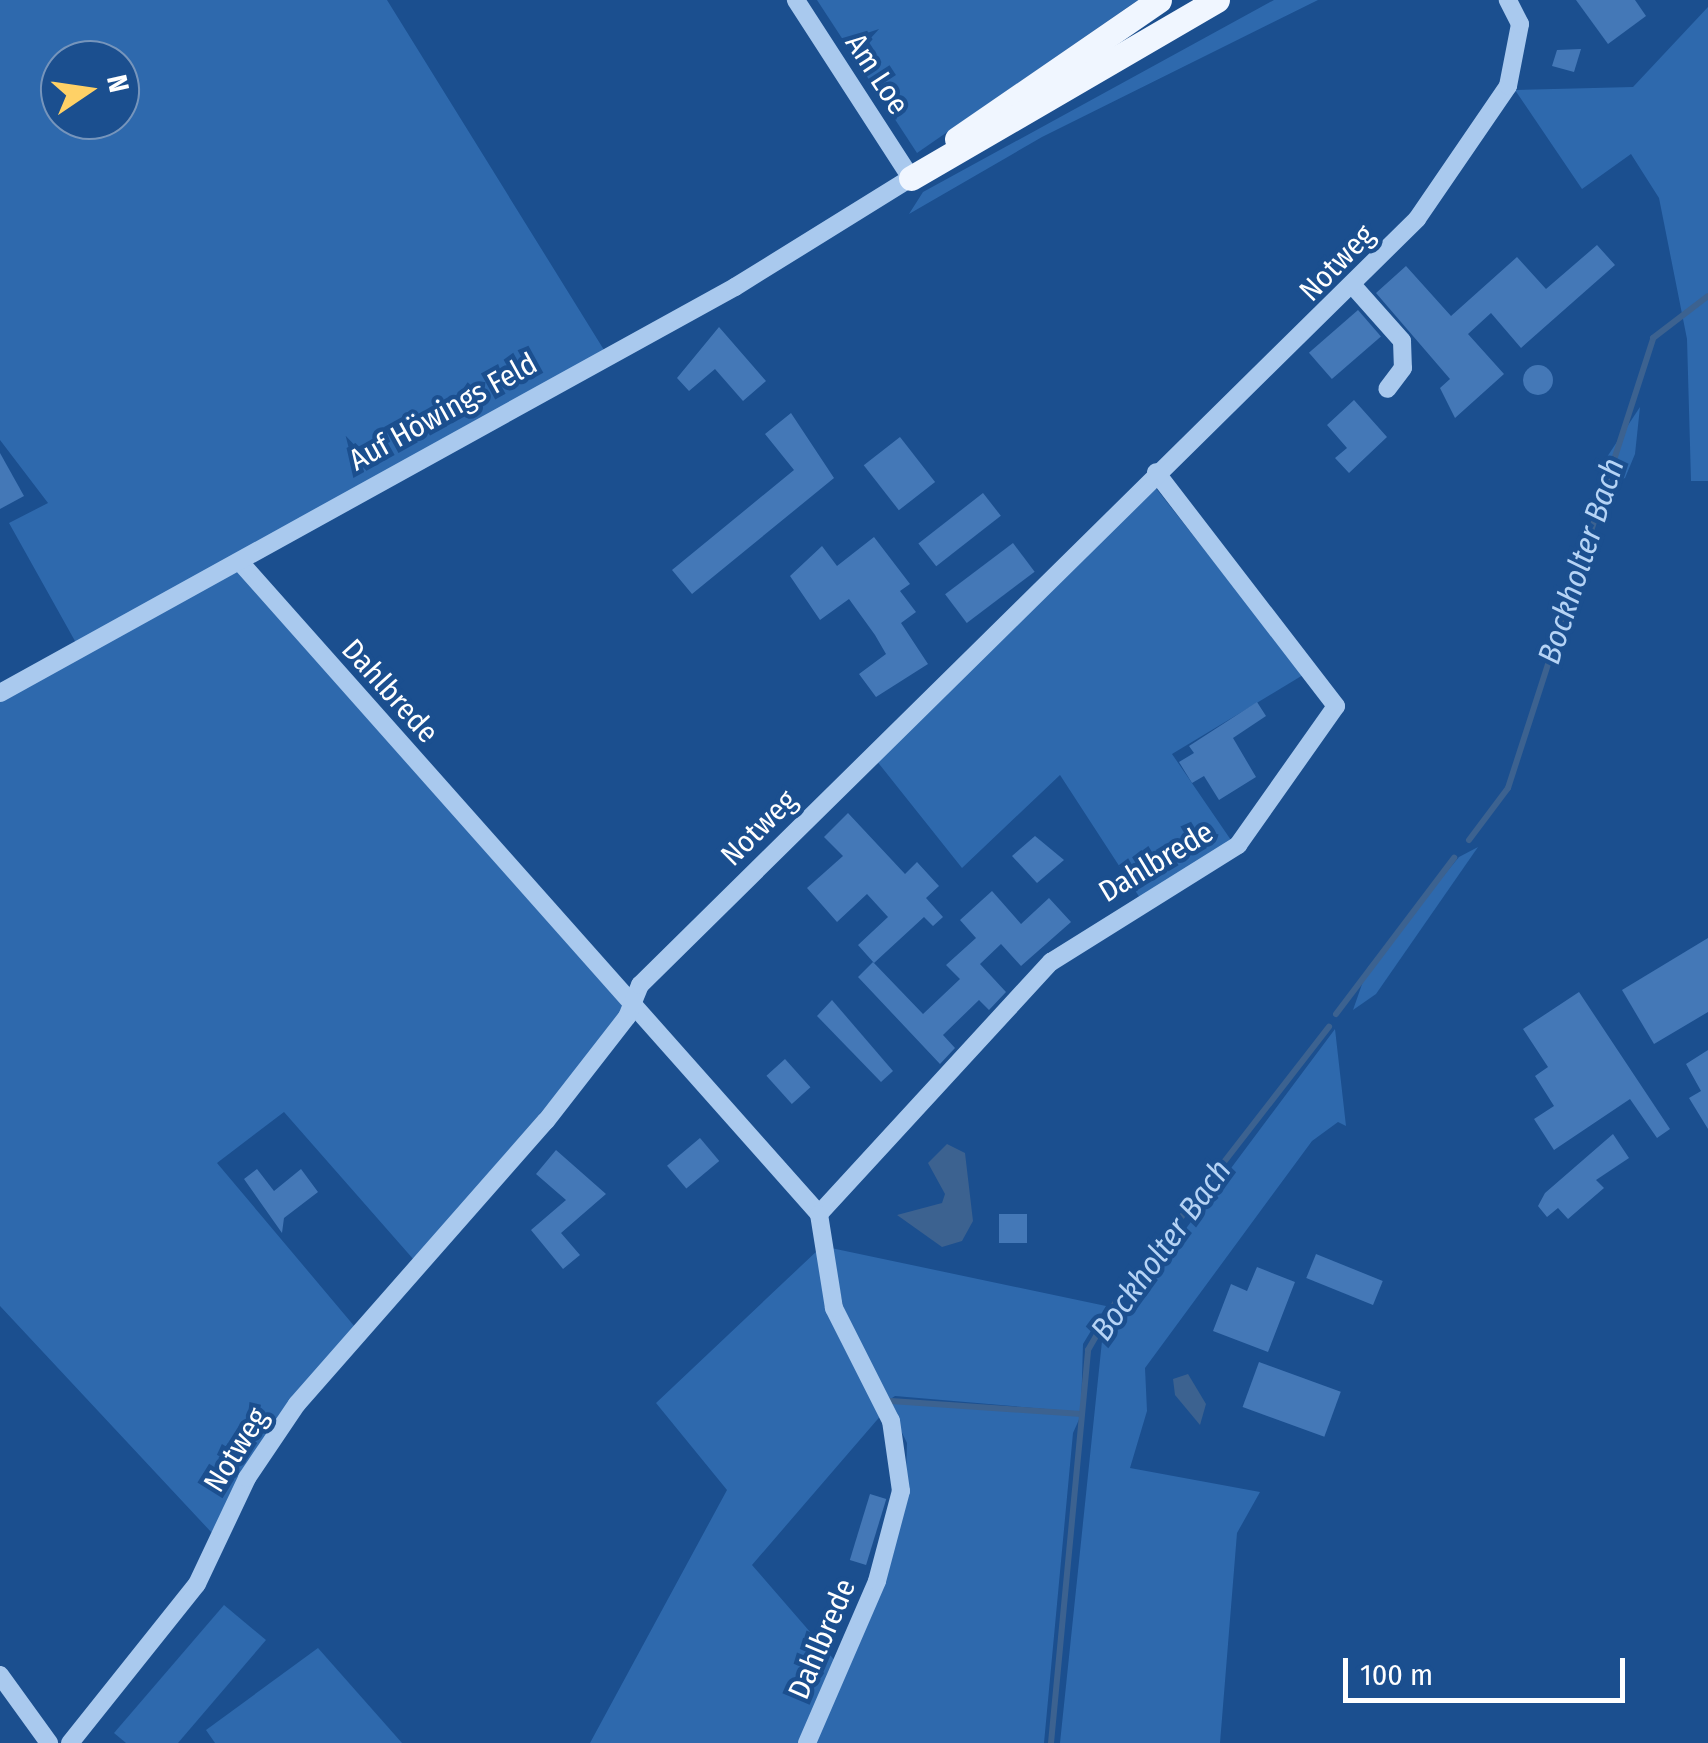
<!DOCTYPE html>
<meta charset="utf-8">
<style>
body{margin:0}
#map{position:relative;width:1708px;height:1743px;overflow:hidden;background:#1b4f8f;font-family:"Fira Sans Condensed",sans-serif}
div>[style]{position:absolute}
.green>*{inset:0;background:#2e69ad}
.water>*{inset:0;background:#3c6290}
.stream>*{height:6px;margin:-3px;padding:0 3px;transform-origin:3px;border-radius:3px;background:#3c6290}
.building>*{inset:0;background:#4478b7;transform-origin:0 0}
.round{border-radius:50%}
.minor>*{height:18px;margin:-9px;padding:0 9px;transform-origin:9px;border-radius:9px;background:#a9c9ee}
.major>*{height:25px;margin:-12.5px;padding:0 12.5px;transform-origin:12.5px;border-radius:12.5px;background:#f0f6ff}
span{translate:-50% -50%;white-space:nowrap;text-align:center;line-height:1.15;-webkit-text-stroke:9px #1b4f8f;paint-order:stroke}
.street-label{font-size:30px;color:#fff}
.water-label{font-size:32px;color:#b5d3f5;font-style:italic}
.north{position:absolute;left:40px;top:40px;width:100px;height:100px;box-sizing:border-box;background:#1b4f8f;border:2px solid #7695bc;border-radius:50%;rotate:77deg;font-size:28px;font-weight:700;line-height:40px;text-align:center;color:#fff}
.north::after{content:'';display:block;margin:auto;width:35px;height:45px;background:#ffd166;clip-path:polygon(50% 0,100% 100%,50% 72%,0 100%)}
.scale{position:absolute;left:1343px;top:1658px;width:282px;height:45px;box-sizing:border-box;border:5px solid #fff;border-top:0;padding-left:12px;font-size:30px;line-height:35px;white-space:nowrap;color:#fff;-webkit-text-stroke:8px #1b4f8f;paint-order:stroke}
</style>
<div id="map">
<div class="green">
<i style="clip-path:polygon(evenodd,0 0,387px 0,609px 358px,240px 562px,625px 1002px,623px 1017px,414px 1260px,284px 1112px,217px 1163px,355px 1327px,212px 1533px,0 1306px,0 693px,80px 650px,9px 523px,48px 503px,0 440px,0 0,60px 60px,120px 60px,120px 120px,60px 120px,60px 60px)"></i>
<i style="clip-path:polygon(817px 0,1138px 0,917px 153px)"></i>
<i style="clip-path:polygon(1274px 0,1318px 0,1042px 137px,909px 214px,923px 192px)"></i>
<i style="clip-path:polygon(1708px 7px,1708px 481px,1691px 481px,1687px 339px,1659px 198px,1631px 154px,1582px 189px,1515px 90px,1633px 87px)"></i>
<i style="clip-path:polygon(1640px 407px,1635px 454px,1625px 478px,1613px 483px,1603px 463px)"></i>
<i style="clip-path:polygon(1155px 487px,1303px 675px,1172px 754px,1233px 843px,1140px 898px,1060px 775px,962px 868px,876px 760px)"></i>
<i style="clip-path:polygon(1478px 847px,1376px 994px,1353px 1010px,1368px 967px,1459px 857px)"></i>
<i style="clip-path:polygon(1335px 1029px,1346px 1126px,1338px 1122px,1312px 1141px,1145px 1368px,1147px 1411px,1130px 1468px,1260px 1492px,1237px 1533px,1220px 1743px,1060px 1743px,1102px 1341px)"></i>
<i style="clip-path:polygon(831px 1248px,1106px 1306px,1083px 1344px,1081px 1412px,895px 1396px,889px 1400px,1081px 1415px,1073px 1433px,1044px 1743px,812px 1743px,905px 1510px,907px 1443px,845px 1315px)"></i>
<i style="clip-path:polygon(819px 1249px,883px 1413px,752px 1565px,837px 1663px,804px 1743px,590px 1743px,727px 1490px,656px 1403px)"></i>
<i style="clip-path:polygon(224px 1605px,266px 1640px,178px 1743px,126px 1743px,114px 1733px)"></i>
<i style="clip-path:polygon(318px 1648px,402px 1743px,215px 1743px,206px 1730px)"></i>
</div>
<div class="water">
<i style="clip-path:polygon(947px 1144px,965px 1153px,973px 1221px,962px 1241px,942px 1247px,897px 1215px,942px 1203px,945px 1194px,928px 1163px)"></i>
<i style="clip-path:polygon(1188px 1374px,1206px 1404px,1200px 1425px,1175px 1395px,1173px 1379px)"></i>
</div>
<div class="stream">
<i style="left:1469px;top:840px;width:65px;rotate:-53.1deg"></i>
<i style="left:1508px;top:788px;width:473px;rotate:-72.1deg"></i>
<i style="left:1653px;top:338px;width:69px;rotate:-37.4deg"></i>
<i style="left:1336px;top:1014px;width:196px;rotate:-52.9deg"></i>
<i style="left:891px;top:1401px;width:191px;rotate:3.9deg"></i>
<i style="left:1051px;top:1743px;width:395px;rotate:-84.6deg"></i>
<i style="left:1088px;top:1350px;width:58px;rotate:-59.9deg"></i>
<i style="left:1117px;top:1300px;width:346px;rotate:-52.2deg"></i>
</div>
<div class="building">
<i style="clip-path:polygon(1576px 0,1635px 0,1646px 16px,1608px 44px)"></i>
<i style="clip-path:polygon(1581px 49px,1574px 72px,1552px 66px,1557px 50px)"></i>
<i style="clip-path:polygon(1597px 245px,1615px 265px,1521px 348px,1491px 313px,1468px 334px,1504px 374px,1455px 418px,1440px 388px,1450px 379px,1376px 293px,1406px 266px,1451px 316px,1517px 257px,1546px 289px)"></i>
<i style="left:1358px;top:310px;width:35px;height:65px;rotate:49deg"></i>
<i style="clip-path:polygon(719px 327px,766px 381px,743px 401px,715px 369px,689px 391px,677px 378px)"></i>
<i class="round" style="left:1523px;top:365px;width:30px;height:30px"></i>
<i style="clip-path:polygon(1354px 400px,1387px 437px,1349px 473px,1335px 458px,1347px 448px,1327px 425px)"></i>
<i style="clip-path:polygon(791px 413px,834px 478px,692px 594px,672px 570px,794px 470px,765px 434px)"></i>
<i style="left:900px;top:437px;width:57px;height:46px;rotate:52deg"></i>
<i style="clip-path:polygon(0 453px,24px 496px,0 509px)"></i>
<i style="left:983px;top:493px;width:29px;height:82px;rotate:52deg"></i>
<i style="clip-path:polygon(874px 537px,910px 584px,900px 591px,916px 612px,901px 623px,928px 664px,876px 697px,859px 674px,886px 654px,875px 635px,849px 599px,820px 620px,790px 576px,822px 546px,837px 566px)"></i>
<i style="left:1013px;top:543px;width:36px;height:85px;rotate:53deg"></i>
<i style="clip-path:polygon(1257px 702px,1266px 716px,1233px 738px,1256px 777px,1219px 800px,1204px 776px,1192px 783px,1179px 762px,1194px 753px,1189px 746px)"></i>
<i style="clip-path:polygon(848px 813px,905px 874px,917px 862px,939px 886px,926px 898px,943px 917px,933px 926px,924px 917px,874px 963px,858px 945px,888px 917px,867px 894px,837px 922px,807px 888px,843px 856px,824px 837px)"></i>
<i style="clip-path:polygon(1035px 836px,1064px 860px,1037px 883px,1012px 856px)"></i>
<i style="clip-path:polygon(992px 891px,1021px 924px,1049px 898px,1071px 922px,1021px 966px,1001px 944px,980px 964px,1006px 992px,989px 1010px,979px 1000px,943px 1035px,955px 1048px,940px 1064px,858px 977px,873px 962px,923px 1014px,960px 979px,946px 965px,976px 938px,960px 920px)"></i>
<i style="clip-path:polygon(1708px 938px,1708px 1012px,1654px 1044px,1622px 990px)"></i>
<i style="clip-path:polygon(1579px 992px,1670px 1129px,1657px 1138px,1630px 1099px,1554px 1150px,1534px 1119px,1554px 1106px,1535px 1076px,1548px 1067px,1523px 1029px)"></i>
<i style="clip-path:polygon(832px 1000px,893px 1071px,881px 1082px,817px 1016px)"></i>
<i style="clip-path:polygon(1708px 1050px,1708px 1129px,1689px 1098px,1701px 1091px,1686px 1064px)"></i>
<i style="left:785px;top:1059px;width:38px;height:25px;rotate:48deg"></i>
<i style="clip-path:polygon(1613px 1134px,1629px 1158px,1596px 1180px,1604px 1188px,1568px 1219px,1558px 1208px,1547px 1217px,1538px 1206px,1545px 1193px)"></i>
<i style="left:700px;top:1138px;width:30px;height:43px;rotate:50deg"></i>
<i style="clip-path:polygon(556px 1150px,606px 1194px,561px 1233px,580px 1255px,563px 1269px,531px 1230px,566px 1200px,536px 1174px)"></i>
<i style="clip-path:polygon(257px 1169px,274px 1191px,301px 1169px,318px 1192px,284px 1218px,282px 1233px,244px 1179px)"></i>
<i style="left:999px;top:1214px;width:28px;height:29px"></i>
<i style="left:1316px;top:1254px;width:72px;height:26px;rotate:22deg"></i>
<i style="clip-path:polygon(1257px 1267px,1295px 1282px,1268px 1352px,1213px 1331px,1231px 1284px,1247px 1291px)"></i>
<i style="left:1259px;top:1362px;width:87px;height:48px;rotate:20deg"></i>
<i style="left:870px;top:1494px;width:17px;height:69px;rotate:17deg"></i>
</div>
<div class="minor">
<i style="left:1355px;top:288px;width:71px;rotate:48.4deg"></i>
<i style="left:1402px;top:341px;width:27px;rotate:88deg"></i>
<i style="left:1403px;top:368px;width:26px;rotate:127deg"></i>
<i style="left:240px;top:562px;width:872px;rotate:48.39deg"></i>
<i style="left:819px;top:1214px;width:343px;rotate:-47.4deg"></i>
<i style="left:1051px;top:962px;width:221px;rotate:-32deg"></i>
<i style="left:1238px;top:845px;width:170px;rotate:-54.8deg"></i>
<i style="left:1336px;top:706px;width:295px;rotate:-127.6deg"></i>
<i style="left:0;top:693px;width:840px;rotate:-28.92deg"></i>
<i style="left:735px;top:287px;width:207px;rotate:-31.8deg"></i>
<i style="left:911px;top:178px;width:212px;rotate:-122.9deg"></i>
<i style="left:0;top:1675px;width:84px;rotate:54.2deg"></i>
<i style="left:70px;top:1743px;width:203px;rotate:-51.4deg"></i>
<i style="left:197px;top:1584px;width:117px;rotate:-64.7deg"></i>
<i style="left:247px;top:1478px;width:89px;rotate:-56deg"></i>
<i style="left:297px;top:1404px;width:377px;rotate:-48.7deg"></i>
<i style="left:546px;top:1121px;width:132px;rotate:-52.1deg"></i>
<i style="left:627px;top:1017px;width:35px;rotate:-68deg"></i>
<i style="left:640px;top:985px;width:1091px;rotate:-44.59deg"></i>
<i style="left:1417px;top:219px;width:161px;rotate:-55.6deg"></i>
<i style="left:1508px;top:86px;width:63px;rotate:-79deg"></i>
<i style="left:1520px;top:24px;width:27px;rotate:-117deg"></i>
<i style="left:807px;top:1743px;width:176px;rotate:-66.6deg"></i>
<i style="left:877px;top:1581px;width:93px;rotate:-75.1deg"></i>
<i style="left:901px;top:1491px;width:71px;rotate:-98.1deg"></i>
<i style="left:891px;top:1421px;width:127px;rotate:-116.8deg"></i>
<i style="left:834px;top:1308px;width:95px;rotate:-99.1deg"></i>
</div>
<div class="major">
<i style="left:957px;top:139px;width:245px;rotate:-34.5deg"></i>
<i style="left:911px;top:178px;width:354px;rotate:-30.2deg"></i>
</div>
<div class="street-label">
<span style="left:877px;top:74px;rotate:57deg">Am Loe</span>
<span style="left:1337px;top:263px;rotate:-46deg">Notweg</span>
<span style="left:443px;top:412px;rotate:-29deg">Auf Höwings Feld</span>
<span style="left:390px;top:691px;rotate:48deg">Dahlbrede</span>
<span style="left:759px;top:828px;rotate:-45deg">Notweg</span>
<span style="left:1156px;top:862px;rotate:-31deg">Dahlbrede</span>
<span style="left:236px;top:1450px;rotate:-58deg">Notweg</span>
<span style="left:822px;top:1639px;rotate:-67deg">Dahlbrede</span>
</div>
<div class="water-label">
<span style="left:1581px;top:561px;rotate:-72deg">Bockholter Bach</span>
<span style="left:1161px;top:1250px;rotate:-54deg">Bockholter Bach</span>
</div>
<div class="north">N</div>
<div class="scale">100 m</div>
</div>
